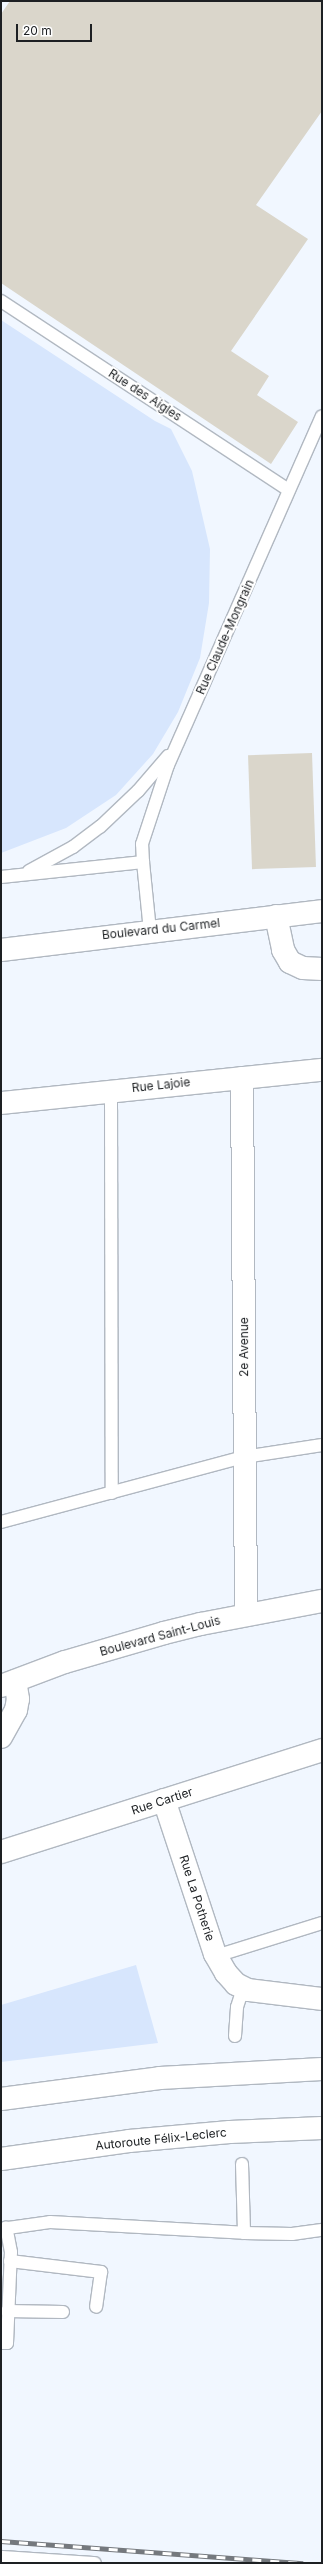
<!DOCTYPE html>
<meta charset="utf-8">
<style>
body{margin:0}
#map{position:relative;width:323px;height:2564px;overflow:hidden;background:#f1f7ff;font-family:Inter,sans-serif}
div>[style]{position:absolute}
.green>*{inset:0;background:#d7e6fd}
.building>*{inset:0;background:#dad6cb;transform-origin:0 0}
.roads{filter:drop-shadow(1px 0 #b1b8c1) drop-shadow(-1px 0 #b1b8c1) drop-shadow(0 1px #b1b8c1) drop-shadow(0 -1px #b1b8c1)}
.service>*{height:12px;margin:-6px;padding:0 6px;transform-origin:6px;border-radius:6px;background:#fff}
.minor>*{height:22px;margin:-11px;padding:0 11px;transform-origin:11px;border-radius:11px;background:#fff}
.tertiary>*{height:22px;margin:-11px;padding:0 11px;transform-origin:11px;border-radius:11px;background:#fff}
.motorway>*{height:22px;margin:-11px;padding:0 11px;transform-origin:11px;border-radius:11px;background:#fff}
.rail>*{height:4.5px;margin-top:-2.25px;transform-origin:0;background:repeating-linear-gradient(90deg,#fff 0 9px,#75797e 0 18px);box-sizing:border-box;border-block:1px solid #75797e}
span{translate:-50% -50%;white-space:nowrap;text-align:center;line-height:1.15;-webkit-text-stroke:4px #fff;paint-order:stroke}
.street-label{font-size:12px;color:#1d2023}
.frame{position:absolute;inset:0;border:2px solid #1d2023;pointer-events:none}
.scale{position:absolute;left:16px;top:24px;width:76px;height:18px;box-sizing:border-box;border:2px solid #1d2023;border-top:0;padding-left:5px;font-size:12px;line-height:14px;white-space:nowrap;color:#1d2023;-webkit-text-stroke:3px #fff;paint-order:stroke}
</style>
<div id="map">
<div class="green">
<i style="clip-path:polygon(1px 320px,155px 421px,171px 429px,192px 471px,210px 549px,209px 603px,200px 658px,178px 712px,153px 754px,116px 795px,66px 828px,1px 853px)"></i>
<i style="clip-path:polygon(136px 1965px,158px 2043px,1px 2062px,1px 2005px)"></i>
</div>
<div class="building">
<i style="clip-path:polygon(10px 1px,322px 1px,322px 111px,256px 205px,308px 239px,231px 351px,269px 376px,257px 395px,298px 422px,271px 464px,1px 283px,1px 14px)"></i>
<i style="left:312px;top:753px;width:114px;height:64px;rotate:88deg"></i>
</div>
<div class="roads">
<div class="service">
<i style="left:1px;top:301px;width:344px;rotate:33.3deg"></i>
<i style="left:143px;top:862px;width:18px;rotate:-93deg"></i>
<i style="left:142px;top:844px;width:83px;rotate:-71.8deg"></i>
<i style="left:168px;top:765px;width:381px;rotate:-66.2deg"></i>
<i style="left:29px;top:871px;width:50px;rotate:-28.6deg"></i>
<i style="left:73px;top:847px;width:34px;rotate:-37deg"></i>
<i style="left:100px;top:827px;width:52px;rotate:-43.5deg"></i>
<i style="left:138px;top:791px;width:46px;rotate:-49.4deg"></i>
<i style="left:1px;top:877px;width:143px;rotate:-6deg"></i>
<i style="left:143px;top:862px;width:69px;rotate:84.2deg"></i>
<i style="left:111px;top:1091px;width:402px;rotate:89.9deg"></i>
<i style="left:1px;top:1522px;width:252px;rotate:-15deg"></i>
<i style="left:244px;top:1457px;width:79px;rotate:-8.7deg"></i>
<i style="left:216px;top:1956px;width:111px;rotate:-17.3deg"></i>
<i style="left:235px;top:2036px;width:29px;rotate:-86deg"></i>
<i style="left:237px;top:2007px;width:19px;rotate:-72deg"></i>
<i style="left:242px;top:2164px;width:69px;rotate:88.3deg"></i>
<i style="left:1px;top:2229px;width:49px;rotate:-8.1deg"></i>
<i style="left:50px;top:2222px;width:194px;rotate:3.2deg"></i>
<i style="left:244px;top:2233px;width:48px;rotate:1.2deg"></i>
<i style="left:292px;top:2234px;width:30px;rotate:-8deg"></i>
<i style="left:10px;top:2261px;width:92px;rotate:6.9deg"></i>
<i style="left:101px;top:2272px;width:35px;rotate:98deg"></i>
<i style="left:7px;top:2311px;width:56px;rotate:1deg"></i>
<i style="left:1px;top:2343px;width:6px"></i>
<i style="left:7px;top:2343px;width:91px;rotate:-87.5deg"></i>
<i style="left:11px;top:2252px;width:25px;rotate:-101deg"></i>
<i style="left:1px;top:2557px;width:94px;rotate:3.7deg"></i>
</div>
<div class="minor">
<i style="left:276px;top:916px;width:35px;rotate:78deg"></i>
<i style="left:283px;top:950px;width:14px;rotate:60deg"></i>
<i style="left:290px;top:962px;width:14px;rotate:25deg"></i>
<i style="left:303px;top:968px;width:19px;rotate:3deg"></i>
<i style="left:242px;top:1078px;width:537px;rotate:89.57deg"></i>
<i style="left:1px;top:1103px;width:323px;rotate:-5.9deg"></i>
<i style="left:164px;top:1800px;width:162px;rotate:71.7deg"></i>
<i style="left:215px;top:1954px;width:22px;rotate:60deg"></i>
<i style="left:226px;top:1973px;width:15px;rotate:48deg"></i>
<i style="left:236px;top:1984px;width:13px;rotate:27deg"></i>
<i style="left:248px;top:1990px;width:75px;rotate:6.9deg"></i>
<i style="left:1px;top:1852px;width:337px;rotate:-17.6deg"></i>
</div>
<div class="tertiary">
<i style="left:1px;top:950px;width:323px;rotate:-6.9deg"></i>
<i style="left:1px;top:1686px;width:68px;rotate:-20.6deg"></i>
<i style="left:65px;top:1662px;width:103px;rotate:-16.3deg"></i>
<i style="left:164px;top:1633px;width:38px;rotate:-14deg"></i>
<i style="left:201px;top:1624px;width:123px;rotate:-10.8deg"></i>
<i style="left:1px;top:1737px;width:31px;rotate:-61deg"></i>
<i style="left:16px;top:1710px;width:11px;rotate:-80deg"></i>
<i style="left:18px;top:1699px;width:18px;rotate:-99deg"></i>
</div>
<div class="motorway">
<i style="left:1px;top:2099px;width:160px;rotate:-7.5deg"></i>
<i style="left:160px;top:2078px;width:162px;rotate:-3.2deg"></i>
<i style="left:1px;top:2159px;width:129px;rotate:-8deg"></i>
<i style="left:129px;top:2141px;width:101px;rotate:-5.1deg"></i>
<i style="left:230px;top:2132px;width:92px;rotate:-2.5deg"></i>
</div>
</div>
<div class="rail">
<i style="left:1px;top:2541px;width:303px;rotate:4.2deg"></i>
</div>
<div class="street-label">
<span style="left:145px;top:395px;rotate:33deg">Rue des Aigles</span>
<span style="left:225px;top:637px;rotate:-66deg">Rue Claude-Mongrain</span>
<span style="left:161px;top:929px;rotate:-6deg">Boulevard du Carmel</span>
<span style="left:161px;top:1085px;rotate:-6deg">Rue Lajoie</span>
<span style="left:244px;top:1347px;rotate:-90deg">2e Avenue</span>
<span style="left:160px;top:1636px;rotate:-15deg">Boulevard Saint-Louis</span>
<span style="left:162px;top:1801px;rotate:-18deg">Rue Cartier</span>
<span style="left:197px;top:1898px;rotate:72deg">Rue La Potherie</span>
<span style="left:161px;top:2139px;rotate:-6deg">Autoroute Félix-Leclerc</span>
</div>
<div class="frame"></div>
<div class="scale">20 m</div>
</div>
